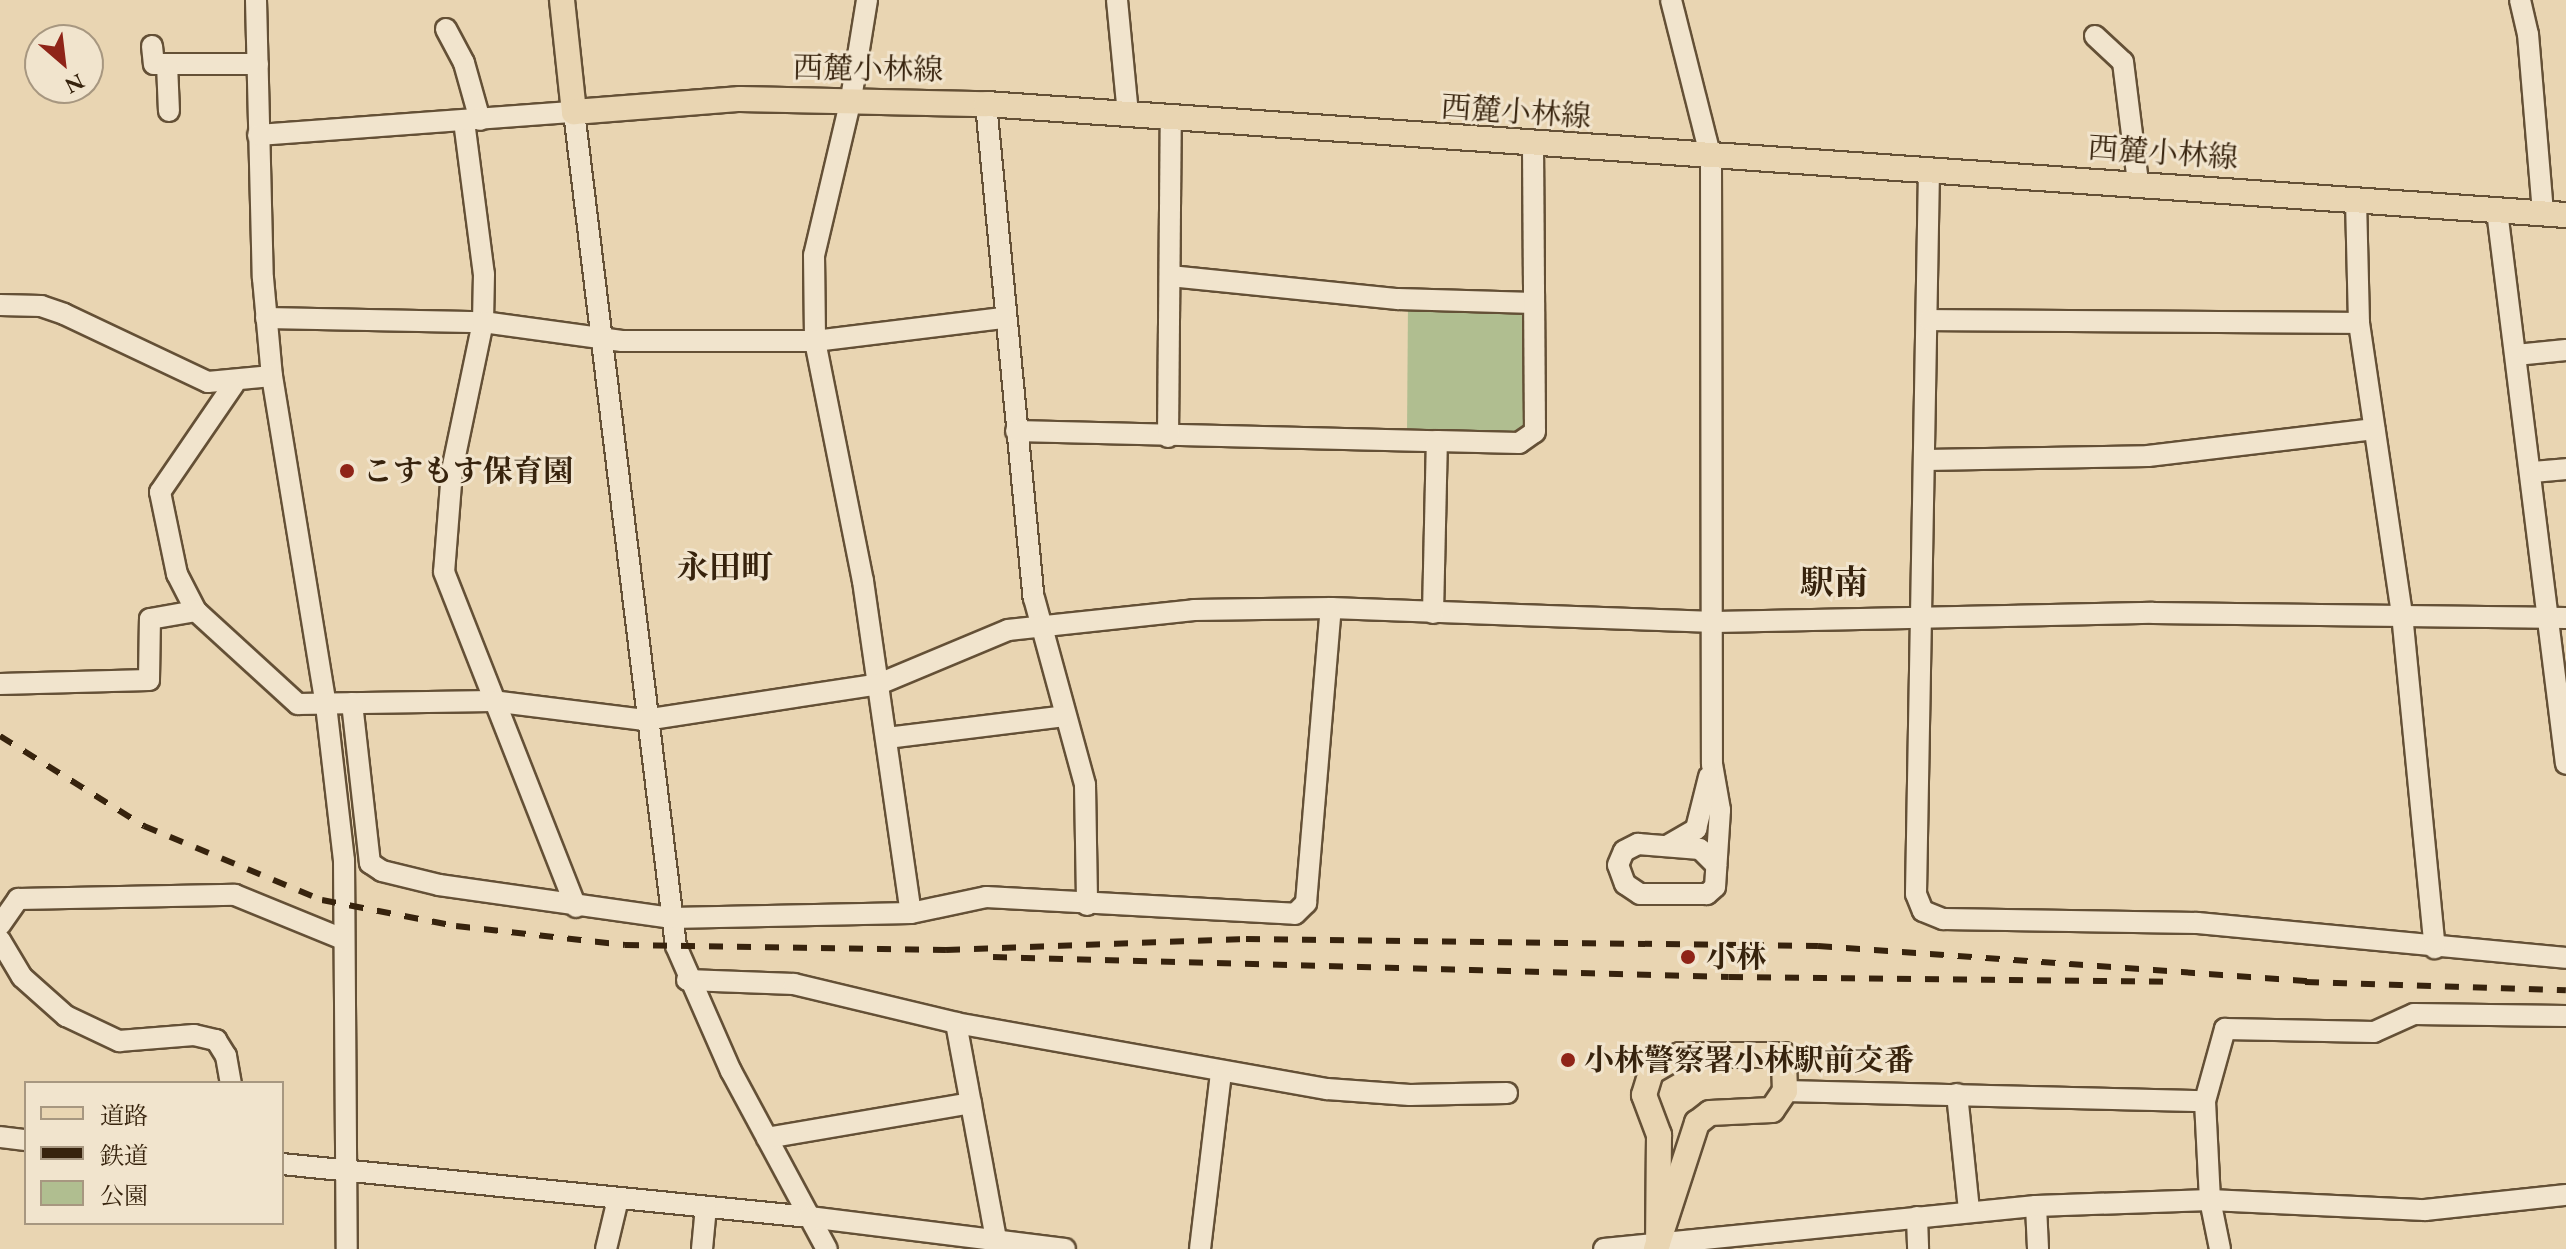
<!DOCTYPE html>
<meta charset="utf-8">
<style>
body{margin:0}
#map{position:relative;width:2566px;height:1249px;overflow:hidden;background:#e9d5b2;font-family:"EB Garamond","Noto Serif JP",serif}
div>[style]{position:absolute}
.green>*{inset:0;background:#b0be90}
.roads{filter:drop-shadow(2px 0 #645036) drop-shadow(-2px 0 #645036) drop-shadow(0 2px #645036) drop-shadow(0 -2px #645036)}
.minor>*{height:20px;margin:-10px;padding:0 10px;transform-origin:10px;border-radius:10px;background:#f1e4cd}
.major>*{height:24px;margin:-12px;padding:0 12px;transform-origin:12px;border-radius:12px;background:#e9d5b2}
.rail>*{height:6px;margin-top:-3px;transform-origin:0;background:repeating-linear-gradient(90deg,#37230d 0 14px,transparent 0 28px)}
.dots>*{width:22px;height:22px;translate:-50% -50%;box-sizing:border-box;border:4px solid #f1e4cd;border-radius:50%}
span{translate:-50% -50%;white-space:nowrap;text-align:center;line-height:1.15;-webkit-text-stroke:6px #f1e4cd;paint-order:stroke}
.street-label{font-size:30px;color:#37230d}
.poi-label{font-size:30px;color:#37230d;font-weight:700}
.left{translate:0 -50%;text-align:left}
.neighbourhood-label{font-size:32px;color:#37230d;font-weight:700}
.quarter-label{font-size:34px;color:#37230d;font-weight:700}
.legend{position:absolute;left:24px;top:1081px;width:260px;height:144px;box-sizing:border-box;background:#f1e4cd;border:2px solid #a79780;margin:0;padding:10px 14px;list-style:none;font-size:24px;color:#37230d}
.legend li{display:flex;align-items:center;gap:16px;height:40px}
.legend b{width:40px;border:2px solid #a79780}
.north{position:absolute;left:24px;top:24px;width:80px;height:80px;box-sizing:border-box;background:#f1e4cd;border:2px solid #a79780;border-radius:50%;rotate:152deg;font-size:22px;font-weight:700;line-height:32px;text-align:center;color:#37230d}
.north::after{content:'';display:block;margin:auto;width:28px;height:36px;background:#8f2418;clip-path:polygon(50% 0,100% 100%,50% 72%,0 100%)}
</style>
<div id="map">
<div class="green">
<i style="clip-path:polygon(1408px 303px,1523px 314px,1526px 428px,1519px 435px,1407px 434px)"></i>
</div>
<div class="roads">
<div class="minor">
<i style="left:256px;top:0;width:278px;rotate:88.6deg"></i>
<i style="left:263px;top:278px;width:98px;rotate:84.8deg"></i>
<i style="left:272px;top:376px;width:333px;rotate:80.7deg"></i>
<i style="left:326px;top:705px;width:156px;rotate:83.4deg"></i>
<i style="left:344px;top:860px;width:389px;rotate:89.6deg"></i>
<i style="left:867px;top:0;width:100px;rotate:99.2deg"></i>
<i style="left:851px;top:99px;width:160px;rotate:103.3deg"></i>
<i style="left:814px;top:255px;width:86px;rotate:89.3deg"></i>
<i style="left:815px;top:341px;width:245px;rotate:78.7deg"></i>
<i style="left:863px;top:581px;width:335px;rotate:81.8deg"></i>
<i style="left:1117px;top:0;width:115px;rotate:84.5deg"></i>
<i style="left:1671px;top:0;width:163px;rotate:75.8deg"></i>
<i style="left:1711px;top:158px;width:606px;rotate:89.91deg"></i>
<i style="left:1712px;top:764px;width:47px;rotate:80.1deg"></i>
<i style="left:1720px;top:810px;width:77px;rotate:93.7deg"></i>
<i style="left:1715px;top:887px;width:11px;rotate:139deg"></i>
<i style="left:1707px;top:894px;width:67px;rotate:180deg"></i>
<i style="left:1640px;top:894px;width:18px;rotate:-146deg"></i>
<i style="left:1625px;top:884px;width:20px;rotate:-110deg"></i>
<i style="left:1618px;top:865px;width:15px;rotate:-67deg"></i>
<i style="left:1624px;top:851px;width:16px;rotate:-27deg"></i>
<i style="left:1638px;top:844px;width:62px;rotate:4.6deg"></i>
<i style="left:1700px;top:849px;width:23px;rotate:45deg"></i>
<i style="left:2520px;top:0;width:35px;rotate:77deg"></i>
<i style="left:2528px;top:34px;width:181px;rotate:85.2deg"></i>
<i style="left:446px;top:29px;width:38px;rotate:62deg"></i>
<i style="left:464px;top:63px;width:59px;rotate:74.3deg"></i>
<i style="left:2095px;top:36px;width:38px;rotate:43deg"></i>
<i style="left:2123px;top:62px;width:121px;rotate:82.9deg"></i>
<i style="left:152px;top:46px;width:18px;rotate:84deg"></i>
<i style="left:154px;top:64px;width:104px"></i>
<i style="left:167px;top:64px;width:47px;rotate:87.6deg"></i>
<i style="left:986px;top:104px;width:496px;rotate:84.5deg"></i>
<i style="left:1034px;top:598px;width:194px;rotate:74.7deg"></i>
<i style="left:1085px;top:785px;width:120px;rotate:89deg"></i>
<i style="left:464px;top:121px;width:154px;rotate:82.6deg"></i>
<i style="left:484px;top:274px;width:48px;rotate:91.2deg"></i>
<i style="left:483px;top:322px;width:152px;rotate:101.8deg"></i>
<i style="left:452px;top:471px;width:101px;rotate:94.5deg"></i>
<i style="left:444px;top:572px;width:360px;rotate:68.5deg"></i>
<i style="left:258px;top:135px;width:317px;rotate:-4.2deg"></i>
<i style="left:574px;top:112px;width:840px;rotate:83.03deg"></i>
<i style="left:676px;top:946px;width:137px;rotate:66.3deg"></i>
<i style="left:731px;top:1071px;width:202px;rotate:61.7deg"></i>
<i style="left:1929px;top:170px;width:724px;rotate:91.03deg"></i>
<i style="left:1916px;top:894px;width:18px;rotate:68deg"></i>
<i style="left:1923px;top:911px;width:22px;rotate:22deg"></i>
<i style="left:1943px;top:919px;width:254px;rotate:0.9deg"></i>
<i style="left:2197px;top:923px;width:371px;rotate:5.4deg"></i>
<i style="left:2356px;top:200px;width:123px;rotate:88.6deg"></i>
<i style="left:2359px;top:323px;width:294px;rotate:81.6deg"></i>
<i style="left:2402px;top:614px;width:336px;rotate:84.4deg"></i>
<i style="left:2497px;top:211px;width:557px;rotate:82.89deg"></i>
<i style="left:1170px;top:276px;width:229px;rotate:5.8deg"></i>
<i style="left:1398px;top:299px;width:136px;rotate:1.7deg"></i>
<i style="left:0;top:305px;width:41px;rotate:1.4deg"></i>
<i style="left:41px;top:306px;width:24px;rotate:19deg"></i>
<i style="left:64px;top:314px;width:159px;rotate:25.3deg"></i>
<i style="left:208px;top:382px;width:64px;rotate:-5.4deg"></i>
<i style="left:266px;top:318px;width:217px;rotate:1.1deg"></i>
<i style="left:483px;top:322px;width:140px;rotate:7.8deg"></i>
<i style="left:622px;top:341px;width:193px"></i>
<i style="left:815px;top:341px;width:189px;rotate:-7deg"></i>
<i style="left:1929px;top:320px;width:430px;rotate:0.4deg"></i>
<i style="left:2516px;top:355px;width:50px;rotate:-5.7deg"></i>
<i style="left:234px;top:384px;width:131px;rotate:124.4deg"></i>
<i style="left:160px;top:492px;width:84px;rotate:78.3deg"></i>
<i style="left:177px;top:574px;width:42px;rotate:62.8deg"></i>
<i style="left:196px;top:611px;width:138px;rotate:42.4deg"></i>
<i style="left:298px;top:704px;width:194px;rotate:-0.9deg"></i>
<i style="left:492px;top:701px;width:154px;rotate:7.1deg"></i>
<i style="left:645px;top:720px;width:237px;rotate:-8.7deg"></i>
<i style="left:879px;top:684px;width:140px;rotate:-22.7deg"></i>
<i style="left:1008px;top:630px;width:187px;rotate:-6.1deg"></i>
<i style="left:1194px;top:610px;width:137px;rotate:-0.8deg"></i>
<i style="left:1331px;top:608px;width:384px;rotate:2.1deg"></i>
<i style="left:1715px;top:622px;width:438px;rotate:-1.2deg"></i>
<i style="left:2153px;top:613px;width:413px;rotate:0.7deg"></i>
<i style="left:1016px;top:431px;width:421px;rotate:1.4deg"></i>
<i style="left:1168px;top:437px;width:320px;rotate:-89.5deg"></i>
<i style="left:1926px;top:460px;width:222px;rotate:-1deg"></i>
<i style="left:2148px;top:456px;width:228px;rotate:-6.8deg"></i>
<i style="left:2533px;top:472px;width:33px;rotate:-5deg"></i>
<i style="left:1433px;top:613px;width:172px;rotate:-88.7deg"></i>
<i style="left:1437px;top:441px;width:82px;rotate:1.4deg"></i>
<i style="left:1519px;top:443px;width:19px;rotate:-35deg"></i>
<i style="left:1535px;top:432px;width:287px;rotate:-90.4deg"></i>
<i style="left:0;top:684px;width:149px;rotate:-1.5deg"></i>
<i style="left:149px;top:680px;width:61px;rotate:-89.1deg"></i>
<i style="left:150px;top:619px;width:47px;rotate:-9.9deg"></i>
<i style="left:352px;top:703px;width:161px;rotate:83.6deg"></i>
<i style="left:370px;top:863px;width:14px;rotate:34deg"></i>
<i style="left:382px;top:871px;width:59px;rotate:13.8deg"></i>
<i style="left:439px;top:885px;width:234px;rotate:8.1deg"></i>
<i style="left:671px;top:918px;width:240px;rotate:-1.2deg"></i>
<i style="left:911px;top:913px;width:77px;rotate:-12deg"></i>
<i style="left:986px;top:897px;width:309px;rotate:3.1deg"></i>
<i style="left:1295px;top:914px;width:16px;rotate:-45deg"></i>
<i style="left:1306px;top:903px;width:296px;rotate:-85.2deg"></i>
<i style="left:887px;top:738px;width:179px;rotate:-7deg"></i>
<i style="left:1667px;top:846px;width:34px;rotate:-30deg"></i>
<i style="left:1696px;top:829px;width:54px;rotate:-76deg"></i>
<i style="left:0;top:925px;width:32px;rotate:-55deg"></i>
<i style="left:18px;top:899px;width:217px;rotate:-1.1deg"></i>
<i style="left:235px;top:895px;width:117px;rotate:22.2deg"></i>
<i style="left:0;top:940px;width:43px;rotate:59.3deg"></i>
<i style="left:22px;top:977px;width:59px;rotate:41.6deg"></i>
<i style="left:66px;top:1016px;width:59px;rotate:25.3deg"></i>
<i style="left:119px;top:1041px;width:75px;rotate:-4.6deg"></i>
<i style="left:194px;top:1035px;width:23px;rotate:13deg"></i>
<i style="left:216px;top:1040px;width:19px;rotate:58deg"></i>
<i style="left:226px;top:1056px;width:27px;rotate:80deg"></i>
<i style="left:687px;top:980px;width:107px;rotate:2.1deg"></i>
<i style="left:794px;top:984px;width:167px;rotate:13.5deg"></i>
<i style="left:956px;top:1023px;width:377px;rotate:10.1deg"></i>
<i style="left:1327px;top:1089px;width:83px;rotate:4.1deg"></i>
<i style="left:1410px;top:1095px;width:97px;rotate:-1.2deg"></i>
<i style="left:956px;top:1023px;width:230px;rotate:79.5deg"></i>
<i style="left:1785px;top:1091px;width:420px;rotate:1.4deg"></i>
<i style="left:1957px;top:1094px;width:118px;rotate:84.1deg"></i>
<i style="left:0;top:1137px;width:26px;rotate:7deg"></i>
<i style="left:767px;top:1138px;width:207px;rotate:-9.7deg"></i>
<i style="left:282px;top:1164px;width:530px;rotate:5.74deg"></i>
<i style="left:809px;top:1217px;width:258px;rotate:7.1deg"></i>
<i style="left:2036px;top:1206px;width:43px;rotate:87.3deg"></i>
<i style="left:1917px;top:1217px;width:32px;rotate:88deg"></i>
<i style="left:606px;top:1249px;width:51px;rotate:-76.5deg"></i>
<i style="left:702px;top:1249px;width:42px;rotate:-84.6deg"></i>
<i style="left:1200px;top:1249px;width:177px;rotate:-83.2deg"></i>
<i style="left:1604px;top:1249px;width:434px;rotate:-5.7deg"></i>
<i style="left:2036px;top:1206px;width:174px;rotate:-2deg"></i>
<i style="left:2210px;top:1200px;width:215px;rotate:2.7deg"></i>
<i style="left:2425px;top:1210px;width:142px;rotate:-6.1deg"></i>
<i style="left:2220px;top:1249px;width:50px;rotate:-101.5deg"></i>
<i style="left:2210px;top:1200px;width:99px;rotate:-92.9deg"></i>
<i style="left:2205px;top:1101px;width:75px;rotate:-74.5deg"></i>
<i style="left:2225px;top:1029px;width:149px;rotate:1.2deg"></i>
<i style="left:2374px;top:1032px;width:44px;rotate:-24.2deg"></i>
<i style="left:2414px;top:1014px;width:152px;rotate:0.8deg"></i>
</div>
<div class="major">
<i style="left:562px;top:0;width:113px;rotate:83.9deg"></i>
<i style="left:574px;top:112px;width:167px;rotate:-4.5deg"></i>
<i style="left:740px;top:99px;width:246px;rotate:1.2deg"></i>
<i style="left:986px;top:104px;width:1584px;rotate:4.02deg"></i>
<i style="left:1656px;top:1249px;width:133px;rotate:-72deg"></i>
<i style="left:1697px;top:1123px;width:16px;rotate:-38deg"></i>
<i style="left:1710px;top:1113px;width:62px;rotate:-2.8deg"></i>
<i style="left:1772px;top:1110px;width:23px;rotate:-56deg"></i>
<i style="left:1785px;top:1091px;width:36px;rotate:-92deg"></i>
<i style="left:1784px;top:1055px;width:104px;rotate:180deg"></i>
<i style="left:1680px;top:1055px;width:34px;rotate:150deg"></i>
<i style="left:1651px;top:1072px;width:24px;rotate:107deg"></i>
<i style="left:1644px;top:1095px;width:43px;rotate:69.4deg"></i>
<i style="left:1659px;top:1135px;width:108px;rotate:90.5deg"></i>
</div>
</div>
<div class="rail">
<i style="left:0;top:736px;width:170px;rotate:32deg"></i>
<i style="left:144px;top:826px;width:193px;rotate:22.6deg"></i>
<i style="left:322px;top:900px;width:136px;rotate:11deg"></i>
<i style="left:456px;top:926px;width:170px;rotate:6.4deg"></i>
<i style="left:625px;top:945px;width:321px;rotate:0.9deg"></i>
<i style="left:946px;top:950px;width:300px;rotate:-2.1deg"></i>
<i style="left:1246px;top:939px;width:572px;rotate:0.7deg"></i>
<i style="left:1818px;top:946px;width:499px;rotate:4.1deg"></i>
<i style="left:993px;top:957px;width:736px;rotate:1.56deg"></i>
<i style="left:1729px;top:977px;width:444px;rotate:0.6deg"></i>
<i style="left:2305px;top:982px;width:261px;rotate:1.8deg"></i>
</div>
<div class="dots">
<i style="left:347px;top:471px;background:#8f2418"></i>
<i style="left:1688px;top:957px;background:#8f2418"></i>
<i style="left:1568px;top:1060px;background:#8f2418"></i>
</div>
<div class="street-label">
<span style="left:868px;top:69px;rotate:1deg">西麓小林線</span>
<span style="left:1516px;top:112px;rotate:4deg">西麓小林線</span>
<span style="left:2163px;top:153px;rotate:4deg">西麓小林線</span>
</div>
<div class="poi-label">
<span class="left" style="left:363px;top:471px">こすもす保育園</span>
<span class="left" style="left:1706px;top:957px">小林</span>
<span class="left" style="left:1584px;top:1060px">小林警察署小林駅前交番</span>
</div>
<div class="neighbourhood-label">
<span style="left:725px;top:567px">永田町</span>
</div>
<div class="quarter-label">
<span style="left:1834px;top:583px">駅南</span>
</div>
<ul class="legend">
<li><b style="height:10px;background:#e9d5b2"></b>道路</li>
<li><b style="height:10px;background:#37230d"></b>鉄道</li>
<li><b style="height:22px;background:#b0be90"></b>公園</li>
</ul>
<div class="north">N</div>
</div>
